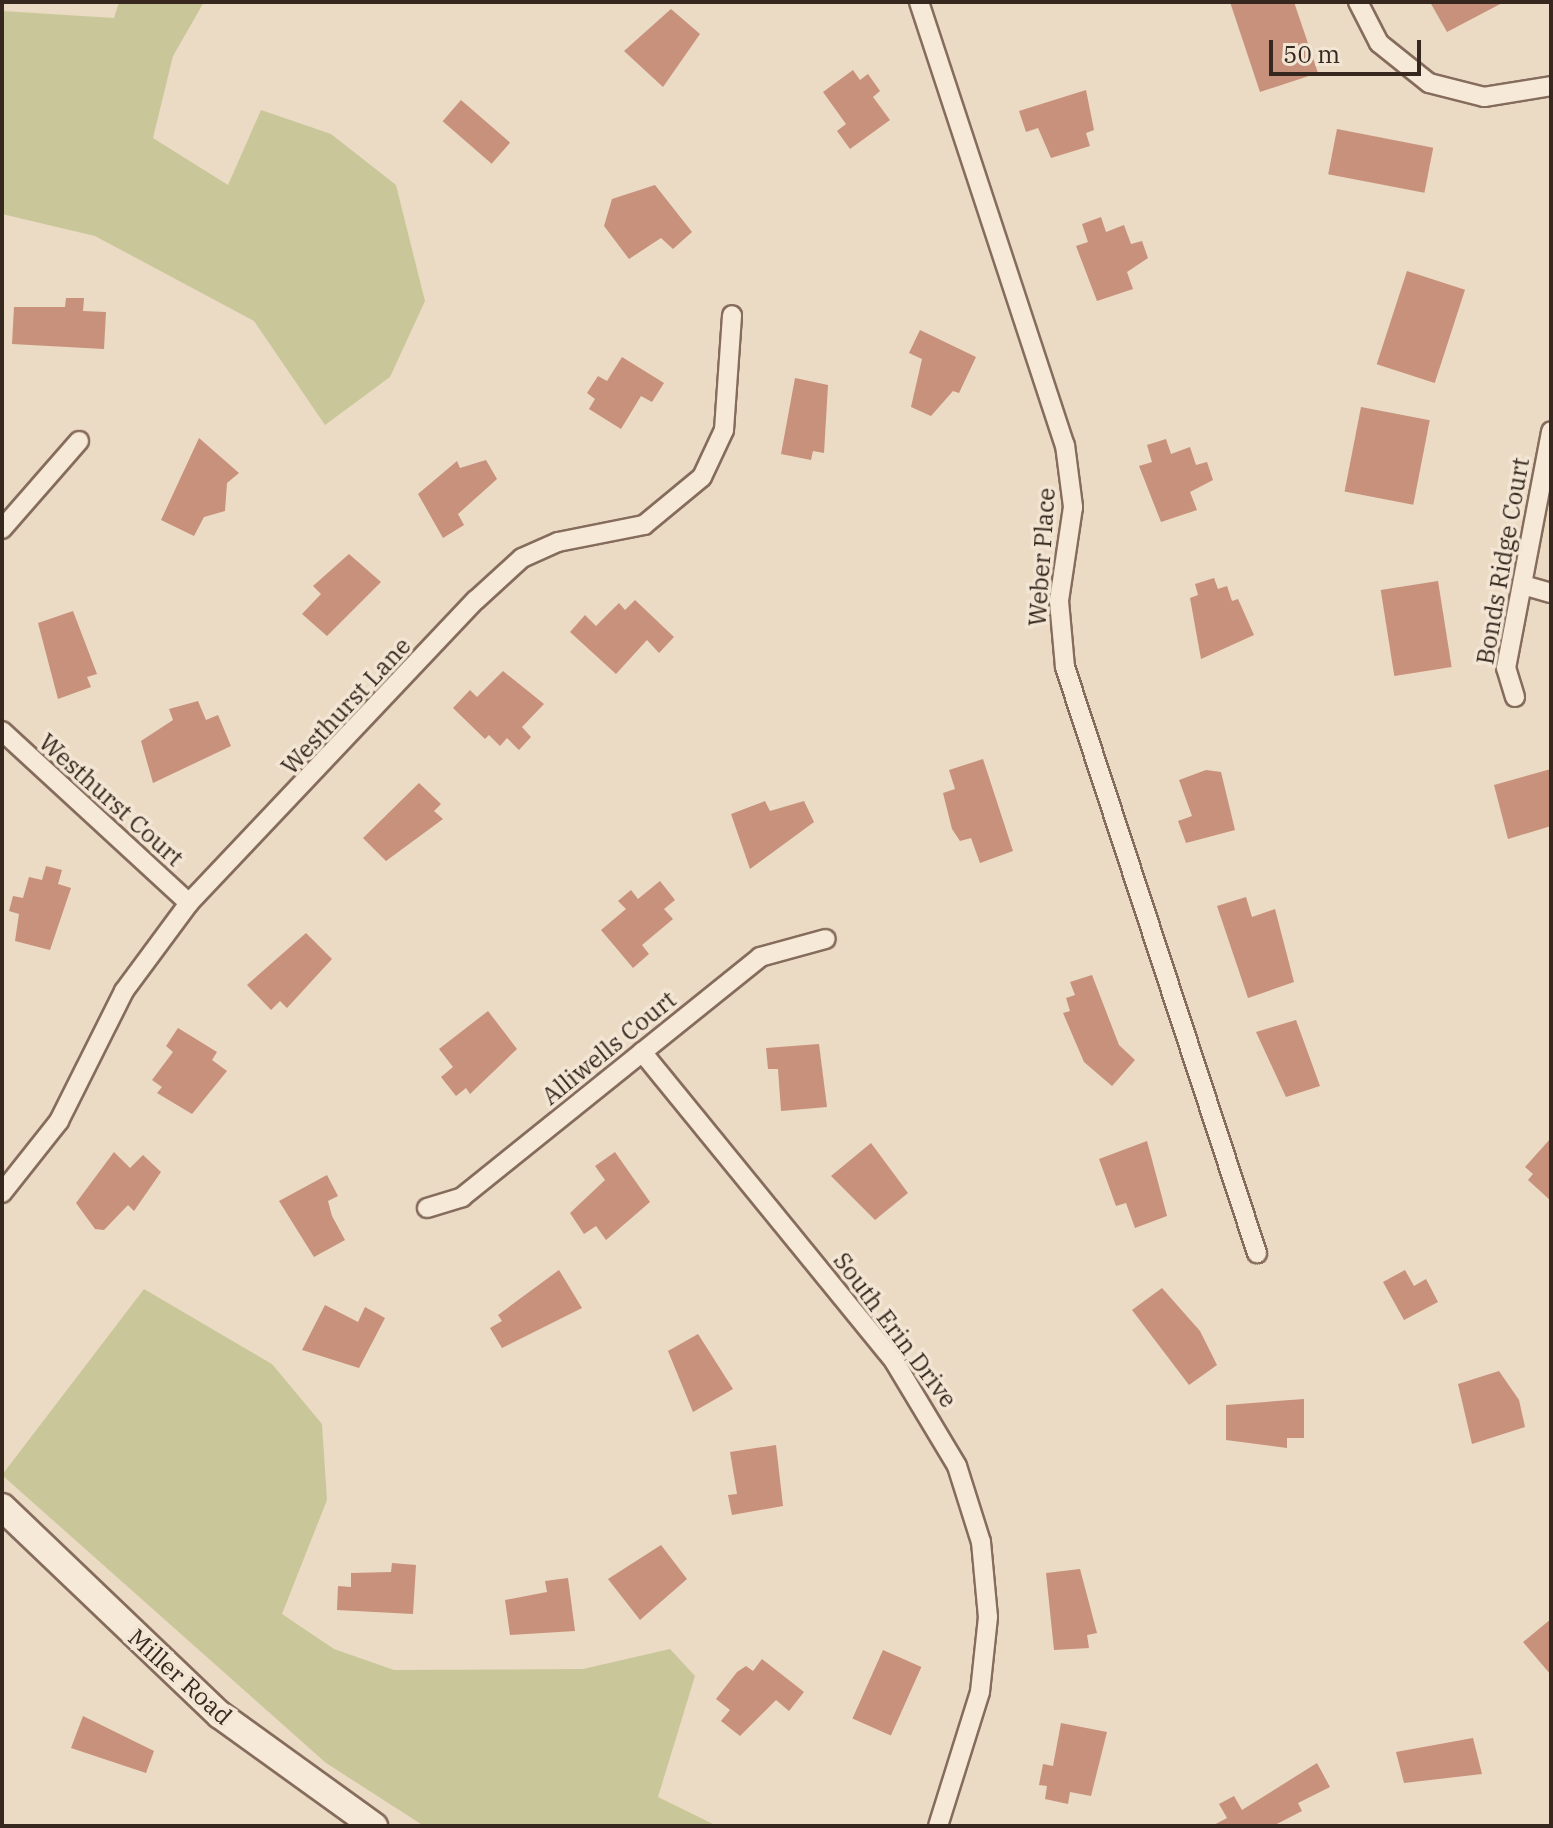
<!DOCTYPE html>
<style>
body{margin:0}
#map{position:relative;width:1553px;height:1828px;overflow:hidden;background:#ebdac4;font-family:"IBM Plex Serif",serif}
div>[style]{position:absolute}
.green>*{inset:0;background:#c9c799}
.building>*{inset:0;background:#c7917c;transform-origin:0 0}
.roads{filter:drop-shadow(2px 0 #856c5c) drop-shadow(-2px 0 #856c5c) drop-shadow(0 2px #856c5c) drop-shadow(0 -2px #856c5c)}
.street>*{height:18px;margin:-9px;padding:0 9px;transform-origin:9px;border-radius:9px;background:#f7e9d7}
.secondary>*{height:26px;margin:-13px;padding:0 13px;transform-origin:13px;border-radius:13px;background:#f7e9d7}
span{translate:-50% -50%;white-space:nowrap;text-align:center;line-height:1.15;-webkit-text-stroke:7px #f3e5d3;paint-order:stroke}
.street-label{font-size:24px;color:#36271f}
.frame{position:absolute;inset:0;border:4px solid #36271f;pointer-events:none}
.scale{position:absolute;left:1269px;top:40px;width:152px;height:36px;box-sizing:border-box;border:4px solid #36271f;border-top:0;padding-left:10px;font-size:24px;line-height:28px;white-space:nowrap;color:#36271f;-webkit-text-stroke:6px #f3e5d3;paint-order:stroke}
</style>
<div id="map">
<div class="green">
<i style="clip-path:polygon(119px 2px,204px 2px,173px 56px,153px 138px,228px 185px,261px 110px,331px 134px,396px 185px,425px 301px,390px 377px,325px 425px,254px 321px,95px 236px,2px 214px,2px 11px,114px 18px)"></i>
<i style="clip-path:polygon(144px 1289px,272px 1364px,322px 1424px,327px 1500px,282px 1614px,334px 1649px,394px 1670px,583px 1669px,670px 1649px,695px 1676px,658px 1797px,717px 1826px,424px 1826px,326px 1763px,2px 1475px)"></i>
</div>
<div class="building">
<i style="clip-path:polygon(1230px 2px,1294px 2px,1318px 73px,1260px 92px)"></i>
<i style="clip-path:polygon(1430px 2px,1504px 2px,1447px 32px)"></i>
<i style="clip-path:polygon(671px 9px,700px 34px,663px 87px,624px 51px)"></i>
<i style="clip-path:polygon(853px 70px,860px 80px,868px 74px,880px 91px,873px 97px,890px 120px,850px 149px,837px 131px,846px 124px,823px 92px)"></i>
<i style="clip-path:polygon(1086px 90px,1094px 130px,1086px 133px,1090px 146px,1051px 158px,1038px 128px,1026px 132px,1019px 111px)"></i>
<i style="left:461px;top:100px;width:65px;height:28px;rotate:41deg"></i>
<i style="left:1337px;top:129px;width:98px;height:46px;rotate:11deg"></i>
<i style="clip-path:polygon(655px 185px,692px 232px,673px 249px,661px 238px,629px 259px,604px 226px,612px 199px)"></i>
<i style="clip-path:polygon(1101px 217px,1106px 232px,1124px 225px,1131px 244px,1142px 241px,1148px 258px,1127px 272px,1133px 289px,1097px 301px,1076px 246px,1088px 242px,1082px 224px)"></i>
<i style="left:1407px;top:271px;width:61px;height:98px;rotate:18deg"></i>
<i style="clip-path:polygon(66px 298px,84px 298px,83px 311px,106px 312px,104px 349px,12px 344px,14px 307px,65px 307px)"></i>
<i style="clip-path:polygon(920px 330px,976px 357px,959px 393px,953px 391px,931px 416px,911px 407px,922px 359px,909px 353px)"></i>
<i style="clip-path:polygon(622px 357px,664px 383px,652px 402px,641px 396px,621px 429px,589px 409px,595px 399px,587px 393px,598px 376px,607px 381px)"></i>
<i style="clip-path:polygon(795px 378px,828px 385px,824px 453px,813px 451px,811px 460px,781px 454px)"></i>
<i style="left:1361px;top:407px;width:70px;height:86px;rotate:11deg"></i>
<i style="clip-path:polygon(199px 438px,239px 473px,227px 483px,225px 511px,204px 517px,194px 536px,161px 520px)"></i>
<i style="clip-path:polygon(1166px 439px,1171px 454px,1190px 447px,1196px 465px,1207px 462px,1213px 480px,1190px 492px,1197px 510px,1161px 522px,1139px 466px,1152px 462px,1147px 445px)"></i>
<i style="clip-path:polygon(486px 460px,497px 479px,458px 514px,464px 525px,443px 538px,418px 494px,457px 461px,460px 468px)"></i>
<i style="clip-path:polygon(349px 554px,381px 582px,327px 636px,302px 614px,321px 594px,313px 586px)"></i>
<i style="clip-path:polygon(1214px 578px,1218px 589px,1227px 586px,1232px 601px,1238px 599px,1254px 635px,1201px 659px,1190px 598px,1198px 595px,1195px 584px)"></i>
<i style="left:1438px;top:581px;width:87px;height:58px;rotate:81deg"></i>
<i style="clip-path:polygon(635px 600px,674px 637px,659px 653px,647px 640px,616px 674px,570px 632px,585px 615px,596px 626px,619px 603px,625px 610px)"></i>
<i style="clip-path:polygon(73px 611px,97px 674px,87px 677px,91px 687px,58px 699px,38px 623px)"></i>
<i style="clip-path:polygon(503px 671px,544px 704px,522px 727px,531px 737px,519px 750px,507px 738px,500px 746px,489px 735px,485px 739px,453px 708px,470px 690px,477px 697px)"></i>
<i style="clip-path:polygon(198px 701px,206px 720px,218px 715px,231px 746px,153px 783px,141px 741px,173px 720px,169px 709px)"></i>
<i style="clip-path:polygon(983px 759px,1013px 851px,980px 863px,971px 838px,960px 841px,952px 829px,943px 793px,955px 789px,949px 770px)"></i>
<i style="clip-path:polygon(1551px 769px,1551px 826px,1508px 839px,1494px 785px)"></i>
<i style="clip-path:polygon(1206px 770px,1221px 772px,1235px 830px,1186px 843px,1178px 821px,1192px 816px,1179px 780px)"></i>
<i style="clip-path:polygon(419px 783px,441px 804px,434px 811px,443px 819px,386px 861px,363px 838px)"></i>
<i style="clip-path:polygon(765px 801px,770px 811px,804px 801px,814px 822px,750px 869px,731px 814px)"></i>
<i style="clip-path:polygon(46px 866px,62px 870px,58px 884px,71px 888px,50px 950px,15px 941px,19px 914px,9px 911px,13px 896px,23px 898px,29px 877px,42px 880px)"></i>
<i style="clip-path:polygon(660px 881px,675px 900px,664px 909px,673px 919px,642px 945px,649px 954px,633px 968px,601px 930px,626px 909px,618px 901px,631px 890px,638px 899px)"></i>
<i style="clip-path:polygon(1246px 897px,1252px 917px,1275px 909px,1294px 982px,1248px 998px,1217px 906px)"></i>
<i style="clip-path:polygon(306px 933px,332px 959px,287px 1008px,280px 1001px,271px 1010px,247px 985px)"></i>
<i style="clip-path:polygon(1092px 975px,1119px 1045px,1135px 1060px,1112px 1086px,1084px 1062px,1063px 1013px,1070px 1011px,1066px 998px,1075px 995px,1070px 982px)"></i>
<i style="clip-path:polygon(488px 1011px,517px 1049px,470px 1094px,466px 1088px,456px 1096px,441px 1077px,453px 1067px,439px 1049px)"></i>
<i style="clip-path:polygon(1296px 1020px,1320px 1086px,1286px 1097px,1256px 1032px)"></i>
<i style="clip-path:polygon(178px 1028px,217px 1052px,212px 1060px,227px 1071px,192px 1114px,157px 1093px,162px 1087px,152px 1080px,173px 1052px,166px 1046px)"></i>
<i style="clip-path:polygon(819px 1044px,827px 1107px,781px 1111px,778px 1069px,768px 1069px,766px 1048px)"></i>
<i style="clip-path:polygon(1551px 1138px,1551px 1201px,1528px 1180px,1533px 1174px,1525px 1167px)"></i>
<i style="clip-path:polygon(1147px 1141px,1167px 1216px,1135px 1228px,1126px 1203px,1116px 1206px,1099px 1159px)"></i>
<i style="clip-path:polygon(871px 1143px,908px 1193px,875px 1220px,831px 1176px)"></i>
<i style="clip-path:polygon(114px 1152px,130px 1168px,143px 1155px,161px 1172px,134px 1211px,128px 1205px,104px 1230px,95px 1229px,76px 1203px)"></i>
<i style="clip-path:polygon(615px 1152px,650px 1202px,606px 1240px,596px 1226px,584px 1234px,570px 1213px,605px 1180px,595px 1166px)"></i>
<i style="clip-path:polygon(327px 1175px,338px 1196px,328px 1201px,332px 1216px,345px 1240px,314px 1257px,279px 1201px)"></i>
<i style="clip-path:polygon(559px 1270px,582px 1308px,502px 1348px,490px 1328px,502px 1321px,498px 1315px)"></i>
<i style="clip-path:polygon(1405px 1270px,1414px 1286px,1426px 1279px,1438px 1302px,1404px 1320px,1383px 1282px)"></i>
<i style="clip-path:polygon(1162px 1288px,1200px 1331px,1217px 1365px,1189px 1385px,1132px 1310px)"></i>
<i style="clip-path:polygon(325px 1305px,358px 1322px,365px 1307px,385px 1318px,359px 1368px,302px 1350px)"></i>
<i style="clip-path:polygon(698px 1334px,733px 1389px,693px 1412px,668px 1351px)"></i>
<i style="clip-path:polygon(1499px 1371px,1519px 1400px,1525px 1427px,1472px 1444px,1458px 1384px)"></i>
<i style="clip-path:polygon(1304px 1399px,1304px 1438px,1287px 1438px,1287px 1448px,1226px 1440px,1226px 1405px)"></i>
<i style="clip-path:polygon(776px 1445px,783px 1506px,732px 1515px,728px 1495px,737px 1494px,730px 1452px)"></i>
<i style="clip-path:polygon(661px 1545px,687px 1579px,640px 1620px,608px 1579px)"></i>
<i style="clip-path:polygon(392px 1563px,416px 1565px,413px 1614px,337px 1610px,338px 1586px,351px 1587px,351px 1573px,391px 1572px)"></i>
<i style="clip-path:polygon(1080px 1569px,1097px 1633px,1087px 1635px,1089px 1648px,1054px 1650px,1046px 1573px)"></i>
<i style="clip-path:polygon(568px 1578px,575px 1631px,510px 1635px,505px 1600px,547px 1592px,545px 1581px)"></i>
<i style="clip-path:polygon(1551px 1619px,1551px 1675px,1523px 1642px)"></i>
<i style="left:883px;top:1650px;width:42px;height:75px;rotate:24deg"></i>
<i style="clip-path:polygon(762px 1659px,804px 1692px,789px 1711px,776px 1700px,740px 1736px,721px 1721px,730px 1710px,716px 1699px,737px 1672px,746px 1666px,753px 1671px)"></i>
<i style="clip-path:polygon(83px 1716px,154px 1751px,146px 1773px,71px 1748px)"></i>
<i style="clip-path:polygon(1061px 1723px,1107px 1732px,1091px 1796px,1070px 1792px,1068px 1804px,1045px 1799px,1047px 1786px,1039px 1785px,1043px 1764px,1053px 1766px)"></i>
<i style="clip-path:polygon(1473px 1738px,1482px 1774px,1404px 1783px,1396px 1752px)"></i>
<i style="clip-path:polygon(1317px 1763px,1330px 1787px,1298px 1803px,1302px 1811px,1273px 1826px,1212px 1826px,1227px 1818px,1219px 1804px,1234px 1796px,1242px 1810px)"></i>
</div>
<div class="roads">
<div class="street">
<i style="left:919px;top:2px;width:466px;rotate:71.8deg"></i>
<i style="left:1065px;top:445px;width:63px;rotate:82.6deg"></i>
<i style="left:1073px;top:507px;width:95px;rotate:98.5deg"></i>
<i style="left:1059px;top:601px;width:66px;rotate:84.8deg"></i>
<i style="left:1065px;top:667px;width:617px;rotate:71.86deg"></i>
<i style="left:1358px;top:2px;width:46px;rotate:62.9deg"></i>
<i style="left:1379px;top:43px;width:64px;rotate:38.7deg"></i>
<i style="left:1429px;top:83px;width:57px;rotate:14.3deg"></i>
<i style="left:1484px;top:97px;width:68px;rotate:-9.3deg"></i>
<i style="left:2px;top:529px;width:117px;rotate:-48.8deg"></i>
<i style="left:1523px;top:585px;width:29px;rotate:16deg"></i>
<i style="left:1515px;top:697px;width:30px;rotate:-107deg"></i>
<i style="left:1506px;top:668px;width:241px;rotate:-79.2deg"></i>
<i style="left:2px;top:731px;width:254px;rotate:42.6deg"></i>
<i style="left:642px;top:1052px;width:399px;rotate:50.8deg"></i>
<i style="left:894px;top:1361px;width:122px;rotate:59deg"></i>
<i style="left:957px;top:1466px;width:80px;rotate:72.5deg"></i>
<i style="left:981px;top:1542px;width:75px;rotate:84.7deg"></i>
<i style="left:988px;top:1617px;width:75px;rotate:96.1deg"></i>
<i style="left:980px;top:1692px;width:140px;rotate:107.4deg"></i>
<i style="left:2px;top:1193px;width:92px;rotate:-51.6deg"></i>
<i style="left:59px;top:1121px;width:145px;rotate:-63.4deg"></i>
<i style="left:124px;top:991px;width:109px;rotate:-53.5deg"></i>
<i style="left:189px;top:903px;width:417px;rotate:-46.6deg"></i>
<i style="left:476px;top:600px;width:62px;rotate:-42.4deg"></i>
<i style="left:522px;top:558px;width:39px;rotate:-24deg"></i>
<i style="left:558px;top:542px;width:88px;rotate:-11.2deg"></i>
<i style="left:644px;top:525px;width:75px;rotate:-39.6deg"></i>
<i style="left:702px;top:477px;width:52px;rotate:-64.9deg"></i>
<i style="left:724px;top:430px;width:115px;rotate:-86deg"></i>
<i style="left:427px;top:1208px;width:37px;rotate:-17deg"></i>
<i style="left:462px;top:1197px;width:383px;rotate:-38.8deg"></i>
<i style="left:760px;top:957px;width:68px;rotate:-15.3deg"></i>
</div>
<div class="secondary">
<i style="left:2px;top:1507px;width:301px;rotate:43.7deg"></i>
<i style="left:220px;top:1715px;width:190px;rotate:35.8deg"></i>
</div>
</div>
<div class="street-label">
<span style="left:1042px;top:557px;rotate:-86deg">Weber Place</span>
<span style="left:1503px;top:561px;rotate:-80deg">Bonds Ridge Court</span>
<span style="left:346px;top:706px;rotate:-47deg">Westhurst Lane</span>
<span style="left:111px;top:800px;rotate:42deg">Westhurst Court</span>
<span style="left:609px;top:1048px;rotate:-39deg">Alliwells Court</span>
<span style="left:895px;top:1330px;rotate:53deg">South Erin Drive</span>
<span style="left:180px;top:1677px;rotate:42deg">Miller Road</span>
</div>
<div class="frame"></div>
<div class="scale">50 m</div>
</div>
